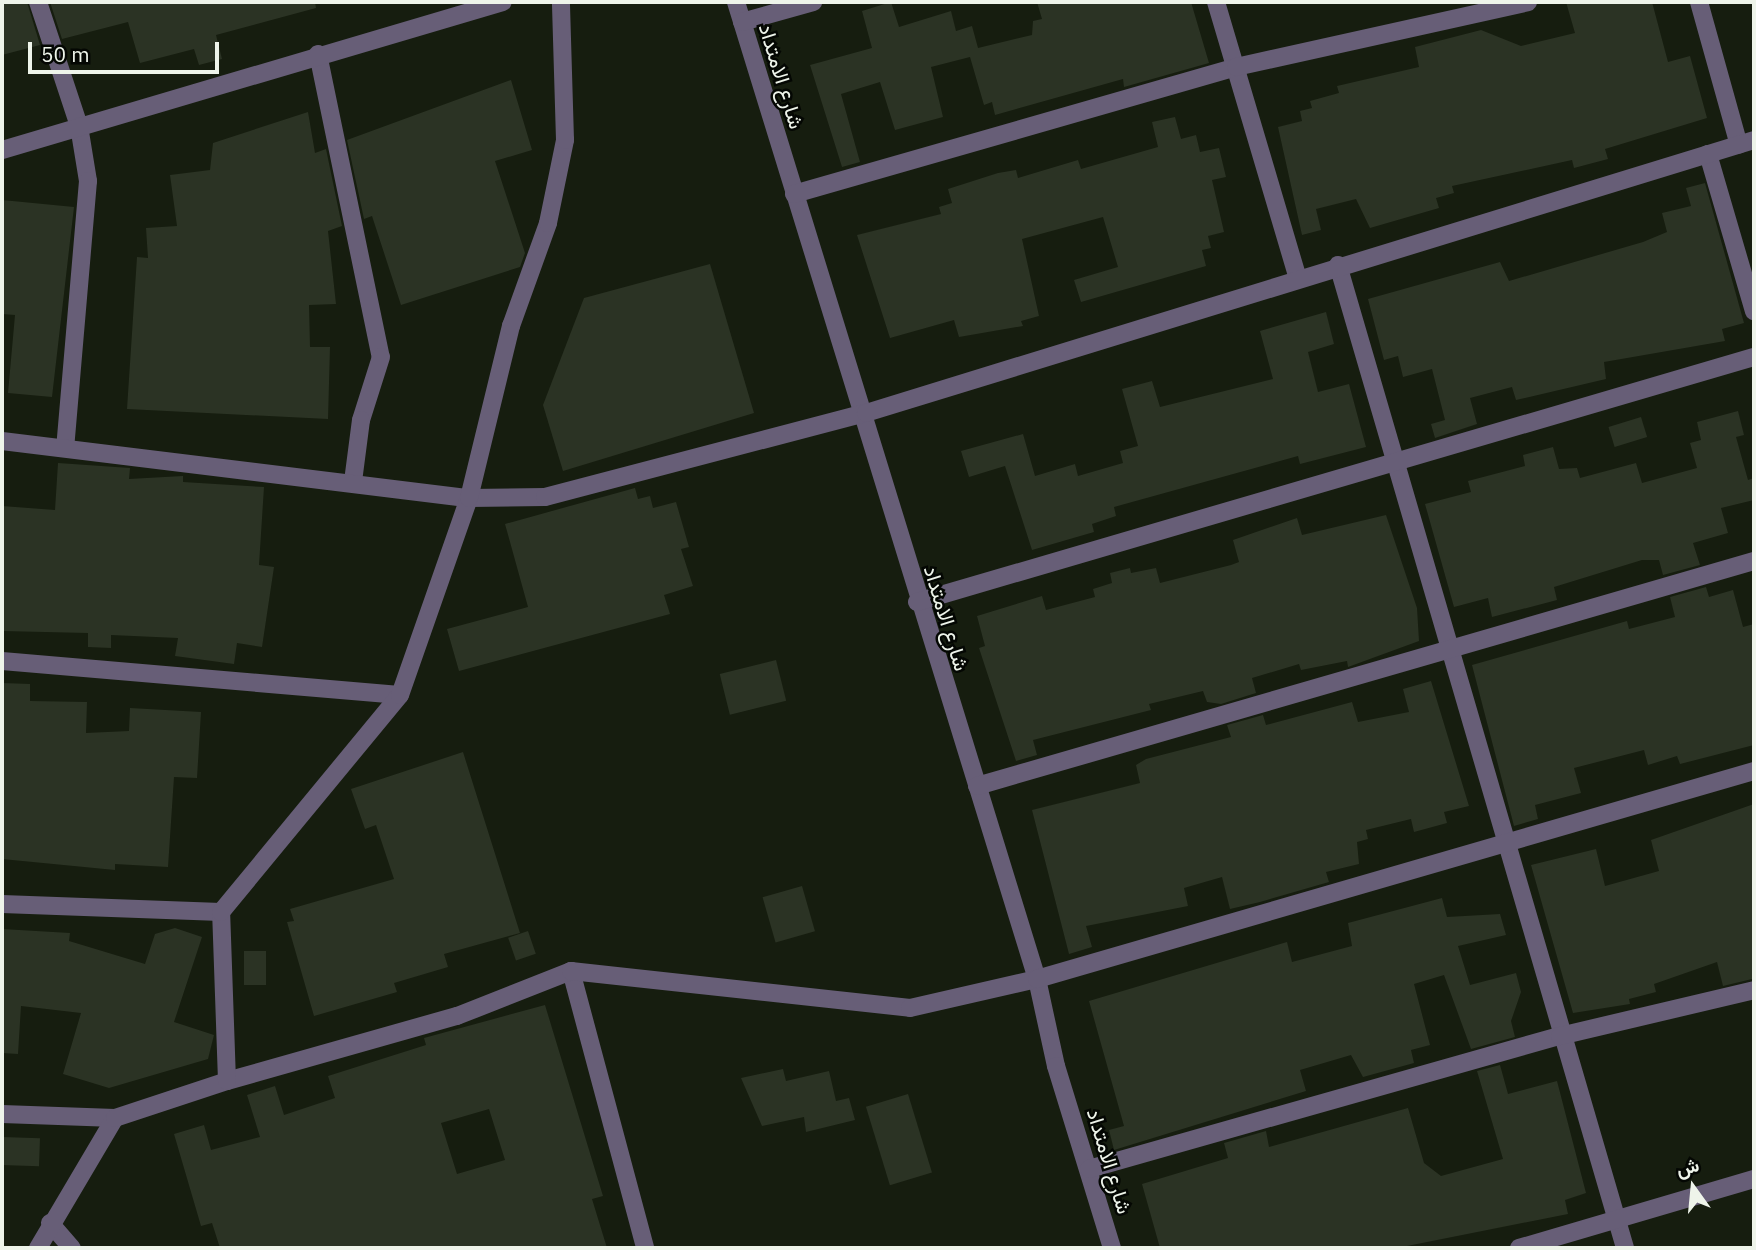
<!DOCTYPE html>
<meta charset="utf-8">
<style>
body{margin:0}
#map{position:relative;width:1756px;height:1250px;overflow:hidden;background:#161d0f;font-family:"IBM Plex Sans",Vazirmatn,sans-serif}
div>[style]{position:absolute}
.building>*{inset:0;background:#2b3324;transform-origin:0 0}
.minor>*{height:18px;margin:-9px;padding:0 9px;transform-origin:9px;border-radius:9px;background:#675e77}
span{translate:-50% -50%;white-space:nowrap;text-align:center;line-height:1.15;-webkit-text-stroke:5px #040703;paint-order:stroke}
.street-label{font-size:21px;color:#eef4ea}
.frame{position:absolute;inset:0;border:4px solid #eef4ea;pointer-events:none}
.north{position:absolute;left:1658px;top:1152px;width:70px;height:70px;-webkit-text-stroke:5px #040703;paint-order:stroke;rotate:345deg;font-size:19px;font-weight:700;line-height:28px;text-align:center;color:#eef4ea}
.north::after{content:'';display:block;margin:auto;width:24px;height:32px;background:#eef4ea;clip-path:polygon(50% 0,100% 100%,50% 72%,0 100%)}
.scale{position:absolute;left:28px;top:42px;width:191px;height:32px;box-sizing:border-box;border:4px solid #eef4ea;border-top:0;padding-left:9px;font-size:21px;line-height:24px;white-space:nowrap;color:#eef4ea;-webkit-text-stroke:5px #040703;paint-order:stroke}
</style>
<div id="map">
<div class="building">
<i style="clip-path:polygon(2px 2px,27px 2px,40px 45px,2px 55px)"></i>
<i style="clip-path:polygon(50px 2px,315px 2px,316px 8px,216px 35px,222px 59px,199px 65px,194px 49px,140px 63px,128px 22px,62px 39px)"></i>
<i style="clip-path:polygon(891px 2px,899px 27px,951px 11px,956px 31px,972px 26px,978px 48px,1032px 35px,1033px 21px,1042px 19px,1037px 2px,1191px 2px,1209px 63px,1124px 87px,1123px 79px,995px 115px,992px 102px,984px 105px,970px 57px,931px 67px,943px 117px,895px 130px,880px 82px,841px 94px,860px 162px,842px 167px,810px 65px,872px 48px,862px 11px)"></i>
<i style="clip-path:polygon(1566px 2px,1652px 2px,1668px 62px,1690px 56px,1707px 118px,1605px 149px,1608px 159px,1574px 168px,1572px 160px,1452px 186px,1454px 193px,1436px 198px,1439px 208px,1370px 228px,1356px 199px,1316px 209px,1321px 230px,1302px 235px,1278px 127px,1302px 121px,1300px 111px,1312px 108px,1310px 101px,1339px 93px,1337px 86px,1419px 67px,1415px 47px,1481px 30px,1521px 46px,1575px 33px)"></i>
<i style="clip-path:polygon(511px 80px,532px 150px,495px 161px,525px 253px,520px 267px,401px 305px,372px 216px,364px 219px,347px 140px)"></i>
<i style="clip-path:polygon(308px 112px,315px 153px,326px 149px,342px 226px,328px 231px,336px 304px,309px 305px,310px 347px,330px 347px,328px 419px,127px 409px,137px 257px,148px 258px,146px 228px,177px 226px,170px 175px,210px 170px,213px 143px)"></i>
<i style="clip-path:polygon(1175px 117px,1181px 139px,1196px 135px,1200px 152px,1219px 148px,1226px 177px,1212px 180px,1224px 232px,1208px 236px,1211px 248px,1202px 250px,1206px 266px,1081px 302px,1074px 280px,1118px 267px,1103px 217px,1022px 239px,1039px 316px,1021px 321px,1023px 326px,959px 337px,954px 320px,890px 338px,857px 235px,941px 214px,939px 207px,952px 203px,948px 189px,998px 173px,1016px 170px,1018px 178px,1078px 160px,1081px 169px,1158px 147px,1152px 122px)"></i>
<i style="clip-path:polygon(1705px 183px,1744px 323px,1722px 329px,1725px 341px,1604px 362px,1606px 379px,1516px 400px,1512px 387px,1470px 398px,1477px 424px,1435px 438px,1431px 424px,1445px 420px,1432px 369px,1403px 377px,1398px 356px,1384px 360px,1368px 299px,1500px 262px,1509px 281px,1643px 242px,1667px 232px,1662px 213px,1691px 206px,1686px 188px)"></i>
<i style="clip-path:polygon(2px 200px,74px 207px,52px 397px,8px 393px,15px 315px,2px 314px)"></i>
<i style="clip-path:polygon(710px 264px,754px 413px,563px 471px,543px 405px,584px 298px)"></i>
<i style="clip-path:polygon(1326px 312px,1334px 344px,1308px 352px,1318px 392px,1349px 384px,1366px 447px,1300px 464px,1298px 456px,1114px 507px,1116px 516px,1092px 524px,1094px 532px,1032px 550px,1005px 466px,969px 477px,961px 451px,1023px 434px,1035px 476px,1075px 464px,1078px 476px,1123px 463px,1120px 451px,1138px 446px,1122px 389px,1152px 381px,1160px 407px,1273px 379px,1260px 331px)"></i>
<i style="clip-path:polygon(1738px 411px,1744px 435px,1736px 437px,1748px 480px,1754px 478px,1754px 500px,1721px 508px,1728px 533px,1693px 543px,1700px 565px,1663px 575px,1659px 560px,1642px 560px,1554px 587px,1557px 600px,1492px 617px,1488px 598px,1454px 607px,1425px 504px,1471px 492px,1468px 481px,1525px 466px,1523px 455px,1553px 447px,1559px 469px,1577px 468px,1580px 478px,1636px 463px,1642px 483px,1697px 468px,1690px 443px,1701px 440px,1697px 422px)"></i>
<i style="left:1641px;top:417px;width:21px;height:34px;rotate:73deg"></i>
<i style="clip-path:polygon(58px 463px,130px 468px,129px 479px,183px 476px,183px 482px,264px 487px,259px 565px,274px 567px,262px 647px,237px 643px,234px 664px,175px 656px,178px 638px,111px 635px,111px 648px,88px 647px,88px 633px,2px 631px,2px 506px,55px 510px)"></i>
<i style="clip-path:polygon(635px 488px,638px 499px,650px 496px,653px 508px,676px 502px,689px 547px,681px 549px,693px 586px,664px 595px,670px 614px,459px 671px,447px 629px,528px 607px,505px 524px)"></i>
<i style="clip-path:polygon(1386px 515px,1417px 608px,1419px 641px,1348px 667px,1347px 661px,1301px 670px,1299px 664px,1252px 678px,1256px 693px,1221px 704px,1207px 702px,1203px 691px,1149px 704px,1151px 710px,1033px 740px,1037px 755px,1016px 761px,979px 648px,985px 646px,977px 616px,1042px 596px,1046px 610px,1095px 597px,1093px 589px,1112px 583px,1110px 573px,1130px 568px,1131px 573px,1156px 568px,1160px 583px,1231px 565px,1239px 562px,1233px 540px,1297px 518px,1302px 535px)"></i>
<i style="clip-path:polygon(1706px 587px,1709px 597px,1733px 590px,1743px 627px,1754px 624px,1754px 745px,1680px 764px,1677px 756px,1648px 765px,1644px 750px,1574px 768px,1581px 793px,1535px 805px,1538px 819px,1514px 826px,1472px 665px,1627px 621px,1629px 629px,1675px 617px,1670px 597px)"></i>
<i style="left:776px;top:660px;width:42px;height:58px;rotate:76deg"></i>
<i style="clip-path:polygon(1431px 681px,1469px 806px,1444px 812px,1447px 823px,1414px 832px,1411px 819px,1366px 830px,1368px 839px,1357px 842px,1359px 864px,1326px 872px,1329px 882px,1260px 902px,1230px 909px,1222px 877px,1184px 888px,1188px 906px,1086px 926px,1092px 947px,1069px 954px,1032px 810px,1140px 783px,1136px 765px,1146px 759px,1231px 737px,1227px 725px,1263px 715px,1266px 725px,1352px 702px,1358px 722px,1409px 712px,1403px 689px)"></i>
<i style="clip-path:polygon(2px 683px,30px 684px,30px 701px,87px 702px,86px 733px,129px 731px,130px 708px,201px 712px,197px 778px,174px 777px,168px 867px,115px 864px,115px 870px,2px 859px)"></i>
<i style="clip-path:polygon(463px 752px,520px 933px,444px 954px,448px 967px,394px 983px,397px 992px,314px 1016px,287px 922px,294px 921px,290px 909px,394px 879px,376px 825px,365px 829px,351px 789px)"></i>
<i style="clip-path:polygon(1754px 804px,1752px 979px,1723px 986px,1717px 962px,1654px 984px,1656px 992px,1629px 999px,1630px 1004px,1573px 1013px,1531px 865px,1596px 849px,1605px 886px,1659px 871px,1651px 840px)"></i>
<i style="left:802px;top:886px;width:47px;height:41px;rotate:74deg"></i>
<i style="clip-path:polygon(1442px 898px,1447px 917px,1500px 914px,1506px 935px,1458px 946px,1470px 985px,1516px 973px,1521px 992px,1511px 1021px,1515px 1037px,1471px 1049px,1444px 975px,1414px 984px,1430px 1045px,1411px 1050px,1414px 1063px,1363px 1077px,1351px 1055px,1300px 1070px,1306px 1091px,1114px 1150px,1109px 1130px,1124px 1126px,1089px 1001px,1287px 942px,1292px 962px,1352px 946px,1348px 923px)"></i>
<i style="clip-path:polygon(175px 928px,202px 937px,174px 1022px,214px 1035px,208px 1059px,109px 1088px,63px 1074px,81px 1013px,21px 1006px,18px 1054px,2px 1053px,2px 929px,70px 933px,69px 941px,145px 964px,155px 934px)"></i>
<i style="left:528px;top:931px;width:24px;height:21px;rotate:71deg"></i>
<i style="left:266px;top:951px;width:34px;height:22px;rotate:90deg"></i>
<i style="clip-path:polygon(evenodd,545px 1005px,603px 1196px,592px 1199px,607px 1248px,220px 1248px,212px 1223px,201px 1226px,174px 1134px,204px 1125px,211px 1150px,260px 1137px,247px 1095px,275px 1086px,284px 1115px,335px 1098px,328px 1076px,426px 1045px,424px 1038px,545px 1005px,489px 1109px,505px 1160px,457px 1174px,441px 1123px,489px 1109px)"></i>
<i style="clip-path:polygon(1500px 1065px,1508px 1094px,1557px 1081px,1586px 1193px,1565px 1200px,1568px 1214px,1397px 1248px,1160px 1248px,1142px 1184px,1228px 1158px,1224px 1143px,1266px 1131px,1269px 1147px,1408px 1108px,1424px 1163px,1441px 1176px,1503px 1159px,1477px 1071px)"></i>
<i style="clip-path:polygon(783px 1069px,786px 1081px,829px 1071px,836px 1101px,849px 1098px,855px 1120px,806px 1132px,804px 1117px,762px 1126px,741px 1078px)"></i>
<i style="left:908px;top:1094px;width:82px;height:44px;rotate:73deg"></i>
<i style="left:2px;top:1137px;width:38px;height:28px;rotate:2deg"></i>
</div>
<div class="minor">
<i style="left:38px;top:2px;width:131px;rotate:71.7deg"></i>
<i style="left:79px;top:126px;width:56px;rotate:80.7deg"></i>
<i style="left:88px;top:181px;width:268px;rotate:94.9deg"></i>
<i style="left:736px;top:2px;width:1022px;rotate:72.88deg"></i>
<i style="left:1037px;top:979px;width:89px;rotate:77.7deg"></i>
<i style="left:1056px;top:1066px;width:190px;rotate:72.9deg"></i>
<i style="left:1216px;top:2px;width:288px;rotate:73.5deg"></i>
<i style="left:1699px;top:2px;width:148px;rotate:74.4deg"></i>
<i style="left:742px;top:22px;width:74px;rotate:-15.7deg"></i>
<i style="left:318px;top:54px;width:309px;rotate:78.3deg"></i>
<i style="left:381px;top:357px;width:66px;rotate:107.6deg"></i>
<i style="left:361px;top:420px;width:63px;rotate:97.4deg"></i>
<i style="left:2px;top:150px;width:522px;rotate:-16.46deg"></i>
<i style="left:1708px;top:154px;width:164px;rotate:73.7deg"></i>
<i style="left:794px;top:194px;width:460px;rotate:-16deg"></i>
<i style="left:1236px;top:67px;width:299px;rotate:-12.5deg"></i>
<i style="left:1338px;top:265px;width:1024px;rotate:73.72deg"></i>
<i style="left:2px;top:441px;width:470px;rotate:7deg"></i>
<i style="left:469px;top:498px;width:76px;rotate:-0.8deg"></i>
<i style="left:545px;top:497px;width:332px;rotate:-14.7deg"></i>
<i style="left:866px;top:413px;width:929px;rotate:-17.09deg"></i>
<i style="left:917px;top:602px;width:872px;rotate:-16.32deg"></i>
<i style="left:2px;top:661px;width:399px;rotate:4.9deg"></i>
<i style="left:977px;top:786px;width:809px;rotate:-16.15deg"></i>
<i style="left:2px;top:904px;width:219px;rotate:2.1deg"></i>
<i style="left:571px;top:971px;width:287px;rotate:75deg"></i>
<i style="left:227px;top:1081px;width:239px;rotate:-15.8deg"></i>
<i style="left:457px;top:1016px;width:123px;rotate:-21.5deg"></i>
<i style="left:571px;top:971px;width:341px;rotate:6.2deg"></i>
<i style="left:910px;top:1008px;width:130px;rotate:-12.9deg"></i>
<i style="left:1037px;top:979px;width:747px;rotate:-16.18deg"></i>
<i style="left:2px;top:1114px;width:113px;rotate:2deg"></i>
<i style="left:1089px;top:1169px;width:489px;rotate:-15.8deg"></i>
<i style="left:1560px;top:1036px;width:199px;rotate:-13.3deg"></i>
<i style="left:50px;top:1223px;width:33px;rotate:49deg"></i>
<i style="left:38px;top:1248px;width:151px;rotate:-59.4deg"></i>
<i style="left:115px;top:1118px;width:118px;rotate:-18.3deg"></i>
<i style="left:227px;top:1081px;width:169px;rotate:-92deg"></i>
<i style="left:221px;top:912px;width:281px;rotate:-50.5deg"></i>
<i style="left:400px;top:695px;width:209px;rotate:-70.7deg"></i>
<i style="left:469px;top:498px;width:177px;rotate:-76.3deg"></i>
<i style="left:511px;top:326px;width:109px;rotate:-70.2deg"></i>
<i style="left:548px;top:223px;width:85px;rotate:-78.4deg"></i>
<i style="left:565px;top:140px;width:138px;rotate:-91.7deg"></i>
<i style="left:1519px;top:1248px;width:245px;rotate:-16.4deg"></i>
</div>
<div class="street-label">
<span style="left:782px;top:76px;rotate:73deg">شارع الامتداد</span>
<span style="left:947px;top:618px;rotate:73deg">شارع الامتداد</span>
<span style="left:1110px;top:1161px;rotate:73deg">شارع الامتداد</span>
</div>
<div class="frame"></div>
<div class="north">ش</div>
<div class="scale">50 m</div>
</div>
